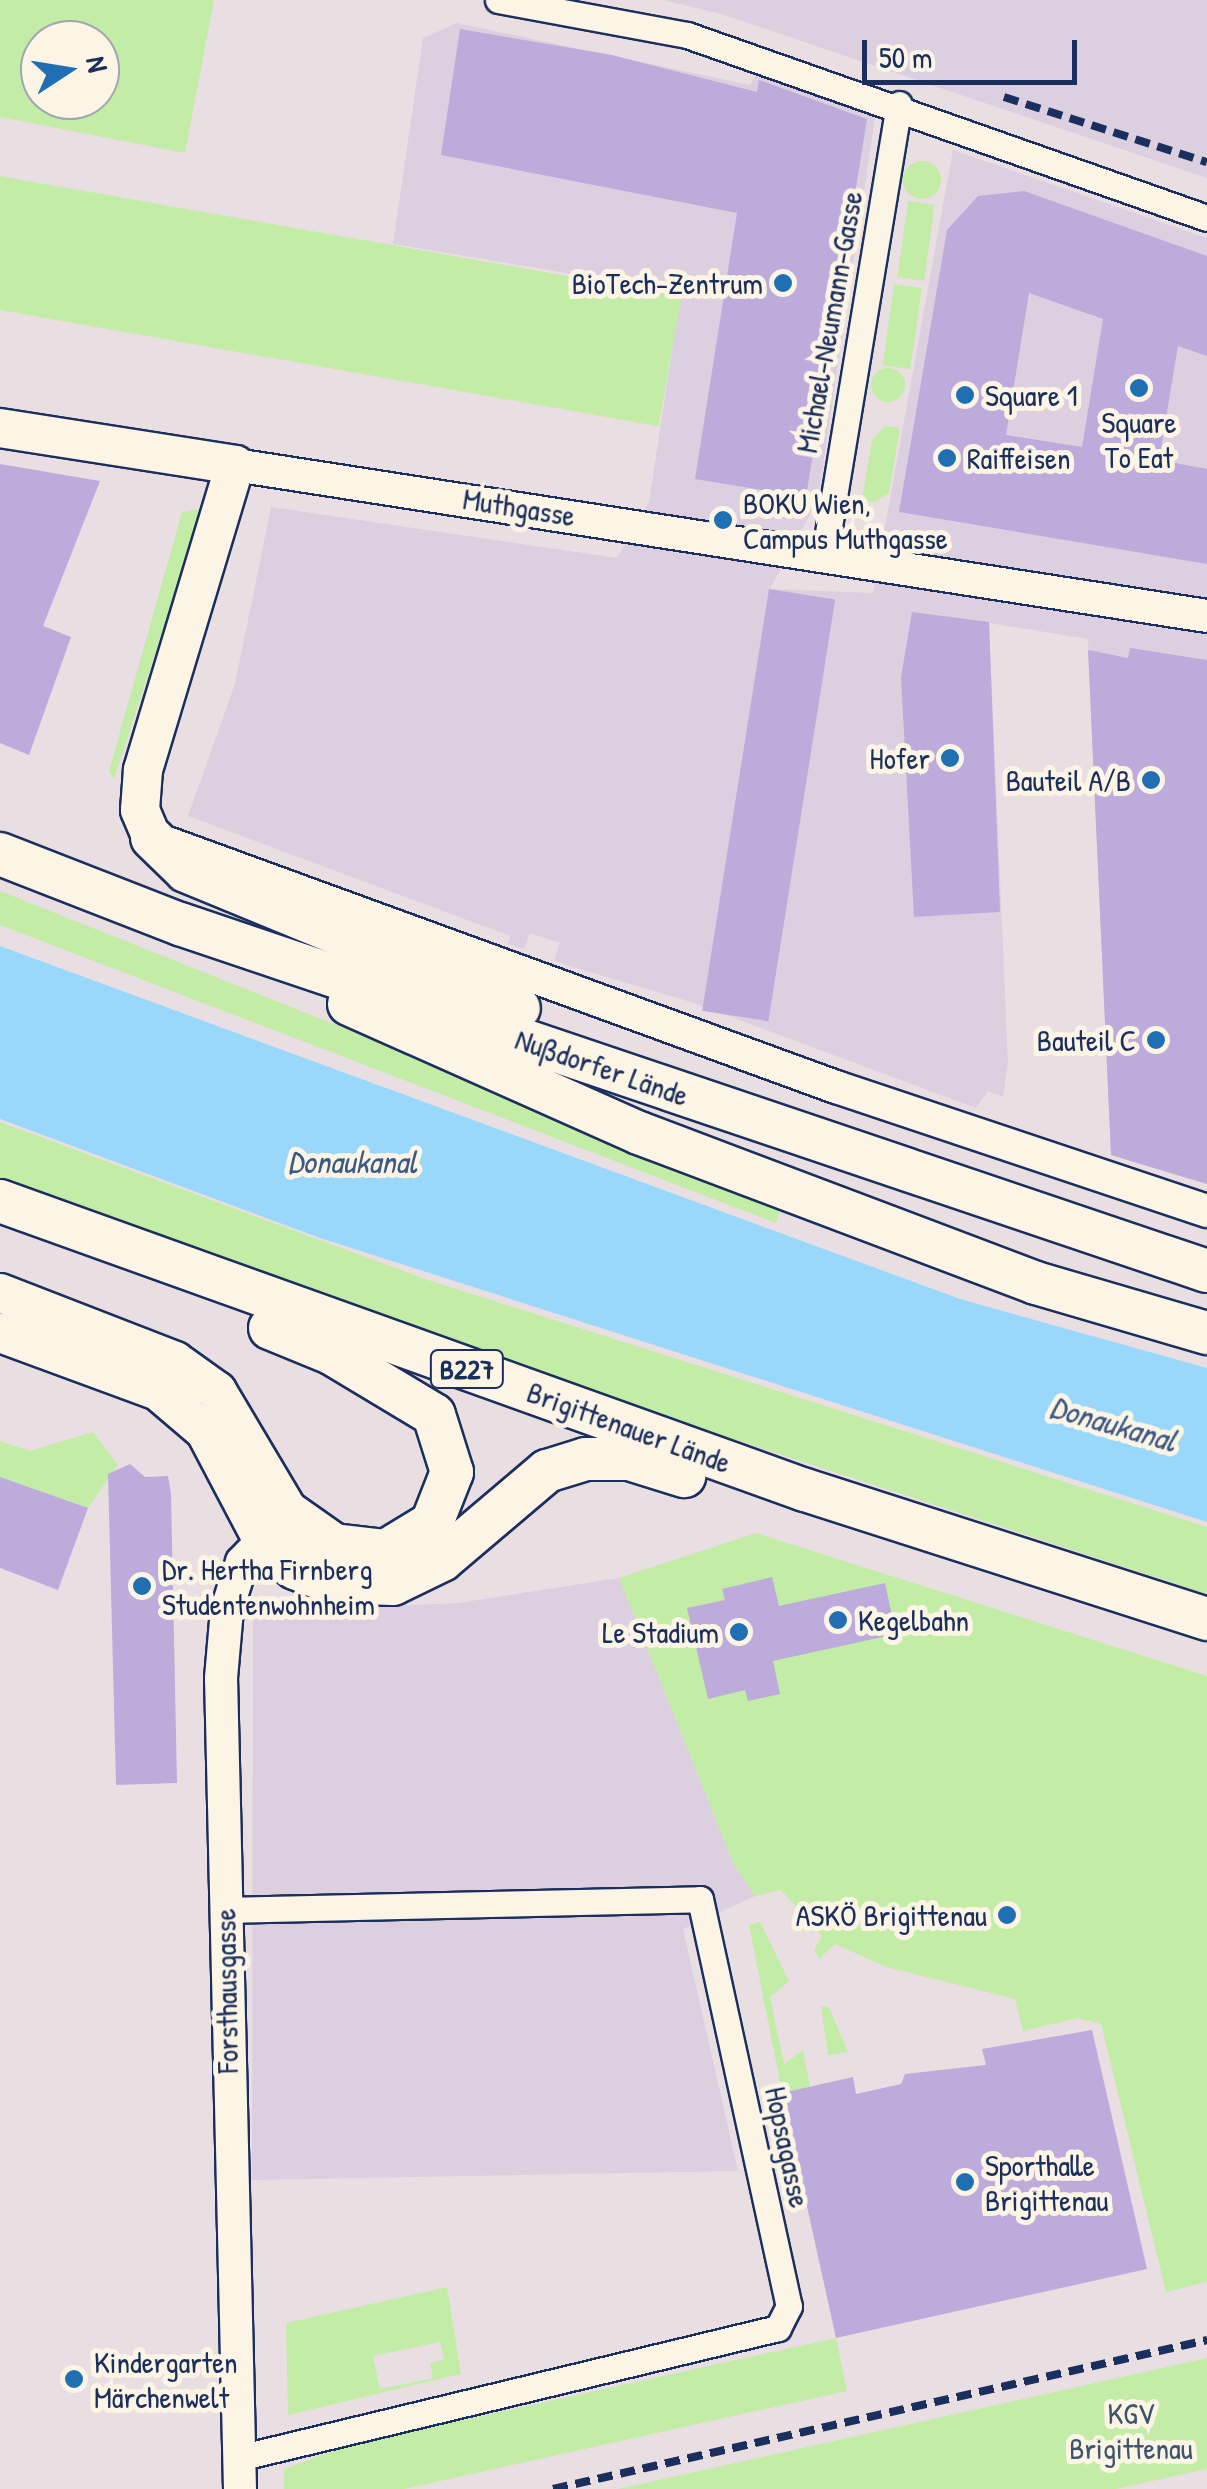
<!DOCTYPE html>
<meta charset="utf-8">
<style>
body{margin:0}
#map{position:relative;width:1207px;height:2489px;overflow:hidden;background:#e9dfe2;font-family:"Patrick Hand",sans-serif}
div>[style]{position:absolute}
.built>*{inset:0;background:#dccfe0}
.green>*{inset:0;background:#c3eca7;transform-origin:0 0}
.round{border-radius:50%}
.water>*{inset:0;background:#9ad8fb}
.building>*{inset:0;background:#bdabdb;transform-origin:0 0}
.roads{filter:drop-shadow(2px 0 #1b2f5e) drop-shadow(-2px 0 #1b2f5e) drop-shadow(0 2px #1b2f5e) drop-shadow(0 -2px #1b2f5e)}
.minor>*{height:25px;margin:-12.5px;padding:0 12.5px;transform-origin:12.5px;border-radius:12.5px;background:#fcf5e5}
.tertiary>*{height:32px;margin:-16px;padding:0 16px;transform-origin:16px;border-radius:16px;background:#fcf5e5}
.secondary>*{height:38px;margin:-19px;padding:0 19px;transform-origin:19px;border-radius:19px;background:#fcf5e5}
.trunk>*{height:42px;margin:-21px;padding:0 21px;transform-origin:21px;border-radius:21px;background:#fcf5e5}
.rail>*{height:8px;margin-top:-4px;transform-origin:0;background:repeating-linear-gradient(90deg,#1b2f5e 0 15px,transparent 0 23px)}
.dots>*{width:28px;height:28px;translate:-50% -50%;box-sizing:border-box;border:5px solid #fcf5e5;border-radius:50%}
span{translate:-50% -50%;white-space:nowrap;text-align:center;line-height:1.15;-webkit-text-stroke:10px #fcf5e5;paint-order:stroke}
.shield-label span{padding:2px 8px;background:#fcf5e5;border:2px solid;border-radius:8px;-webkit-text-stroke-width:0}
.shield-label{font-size:28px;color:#1b2f5e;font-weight:700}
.poi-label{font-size:30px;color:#1b2f5e}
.right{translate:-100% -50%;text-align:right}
.left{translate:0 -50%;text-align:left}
.street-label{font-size:30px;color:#1b2f5e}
.park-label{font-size:30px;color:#3d556d}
.water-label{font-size:32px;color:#3b5985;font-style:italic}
.north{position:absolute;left:20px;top:20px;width:100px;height:100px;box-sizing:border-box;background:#fcf5e5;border:2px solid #a2a6af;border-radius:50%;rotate:78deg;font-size:28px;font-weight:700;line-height:40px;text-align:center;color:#1b2f5e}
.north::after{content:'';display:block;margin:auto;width:35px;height:45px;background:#1f6fb2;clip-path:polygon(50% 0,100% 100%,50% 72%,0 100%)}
.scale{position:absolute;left:862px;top:40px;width:215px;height:45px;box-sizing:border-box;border:5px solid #1b2f5e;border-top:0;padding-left:12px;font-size:30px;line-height:35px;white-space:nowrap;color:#1b2f5e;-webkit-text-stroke:8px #fcf5e5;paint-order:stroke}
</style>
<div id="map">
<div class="built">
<i style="clip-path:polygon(663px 0,1207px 0,1207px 178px,721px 14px)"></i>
<i style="clip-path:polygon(457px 23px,750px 85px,757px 73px,875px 118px,818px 499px,770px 589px,873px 593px,953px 150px,1207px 238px,1207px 1184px,1111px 1155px,1088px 639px,989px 623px,1008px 1063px,1003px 1097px,988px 1091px,976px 1108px,691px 1002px,569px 966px,554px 960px,560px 943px,530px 933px,524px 949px,508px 944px,510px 936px,188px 816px,235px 684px,271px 507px,617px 558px,649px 502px,681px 292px,393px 244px,423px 38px)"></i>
<i style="clip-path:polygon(619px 1578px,734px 1865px,755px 1896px,683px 1929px,738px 2171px,252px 2180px,253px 1613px,458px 1603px)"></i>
</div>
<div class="green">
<i style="clip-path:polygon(evenodd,0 0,214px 0,185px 153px,0 117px,0 0,40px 40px,100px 40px,100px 100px,40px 100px,40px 40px)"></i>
<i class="round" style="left:903px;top:161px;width:38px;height:38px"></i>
<i style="left:0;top:176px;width:692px;height:132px;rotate:10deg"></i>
<i style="left:908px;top:201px;width:27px;height:77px;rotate:8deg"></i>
<i style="left:894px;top:284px;width:28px;height:82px;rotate:8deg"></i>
<i class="round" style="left:871px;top:368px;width:34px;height:34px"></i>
<i style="clip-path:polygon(885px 426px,900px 428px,889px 493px,874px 502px,862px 500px,872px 440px)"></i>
<i style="clip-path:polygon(201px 509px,175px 593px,114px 779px,109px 771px,182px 512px)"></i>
<i style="clip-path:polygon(0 891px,782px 1203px,776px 1223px,0 925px)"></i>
<i style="clip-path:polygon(0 1122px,428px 1280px,1207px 1527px,1207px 1594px,700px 1428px,0 1183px)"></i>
<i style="clip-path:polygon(93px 1432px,118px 1465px,88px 1508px,0 1477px,0 1441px,30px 1451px)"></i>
<i style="clip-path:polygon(756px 1533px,1207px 1676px,1207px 2282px,1166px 2292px,1101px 2024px,1078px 2018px,1023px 2031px,1015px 1999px,886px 1967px,835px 1944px,819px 1959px,814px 1950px,822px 1936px,781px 1890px,755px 1896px,734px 1865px,619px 1578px)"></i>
<i style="clip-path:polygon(760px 1922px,789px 1981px,770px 1997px,784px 2064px,803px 2050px,810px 2087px,782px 2093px,749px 1925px)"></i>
<i style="clip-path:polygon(821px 2006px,829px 2007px,848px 2052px,828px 2055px)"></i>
<i style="clip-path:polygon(evenodd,447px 2287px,461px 2374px,288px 2415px,286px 2323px,447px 2287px,440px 2342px,444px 2360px,430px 2363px,433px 2378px,380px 2389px,373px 2356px,440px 2342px)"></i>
<i style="clip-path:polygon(836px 2338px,847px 2391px,404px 2489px,284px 2489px,284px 2469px,350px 2445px)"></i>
<i style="clip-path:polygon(1207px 2358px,1207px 2469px,1116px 2489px,618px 2489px)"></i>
</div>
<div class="water">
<i style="clip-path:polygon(0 946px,960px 1299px,1207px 1368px,1207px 1522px,320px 1238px,0 1119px)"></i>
</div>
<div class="building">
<i style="clip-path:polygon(460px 29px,612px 55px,757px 92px,759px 80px,867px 119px,806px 497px,695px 479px,737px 213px,441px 155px)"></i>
<i style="clip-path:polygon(evenodd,1024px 191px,1207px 256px,1207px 356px,1178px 346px,1159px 460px,1207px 469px,1207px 564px,899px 512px,947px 230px,978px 196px,1024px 191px,1029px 293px,1103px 319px,1082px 447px,1006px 435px,1029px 293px)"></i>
<i style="clip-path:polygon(0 464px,100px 481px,43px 626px,71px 637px,29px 755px,0 743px)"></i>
<i style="left:769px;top:589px;width:67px;height:427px;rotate:9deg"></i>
<i style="clip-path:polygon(912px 612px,989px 622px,1000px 912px,914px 917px,901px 677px)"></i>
<i style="clip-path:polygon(1130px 648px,1207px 660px,1207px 1184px,1111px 1155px,1088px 650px,1128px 658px)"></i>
<i style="clip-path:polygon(130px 1464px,145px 1477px,168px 1476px,171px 1494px,177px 1783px,116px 1785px,108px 1474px)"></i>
<i style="clip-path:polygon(0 1477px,88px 1508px,58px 1590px,0 1568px)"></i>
<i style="clip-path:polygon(772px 1577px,779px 1606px,885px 1583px,896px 1634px,773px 1661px,780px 1694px,748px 1701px,745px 1690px,708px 1699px,687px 1608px,725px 1600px,722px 1589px)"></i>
<i style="clip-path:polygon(1092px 2030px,1147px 2269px,836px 2338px,782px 2093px,853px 2077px,856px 2094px,901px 2084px,905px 2074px,986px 2065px,982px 2049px)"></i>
</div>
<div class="roads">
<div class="minor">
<i style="left:498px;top:0;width:192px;rotate:10.5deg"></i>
<i style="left:687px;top:35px;width:551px;rotate:19.39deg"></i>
<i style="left:825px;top:551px;width:453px;rotate:-80.6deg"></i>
<i style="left:224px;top:1910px;width:476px;rotate:-1.3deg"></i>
<i style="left:700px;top:1899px;width:417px;rotate:77.7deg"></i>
<i style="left:789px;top:2306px;width:25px;rotate:117deg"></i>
<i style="left:778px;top:2328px;width:555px;rotate:166.46deg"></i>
</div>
<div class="tertiary">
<i style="left:235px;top:465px;width:984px;rotate:8.83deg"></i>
<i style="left:170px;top:844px;width:709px;rotate:20.05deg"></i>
<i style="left:836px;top:1087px;width:391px;rotate:18.5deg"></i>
<i style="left:240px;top:2489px;width:811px;rotate:-91.34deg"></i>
<i style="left:221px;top:1678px;width:69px;rotate:-85deg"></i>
<i style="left:227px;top:1609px;width:49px;rotate:-72.3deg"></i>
<i style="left:242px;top:1562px;width:53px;rotate:-45.8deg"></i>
</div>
<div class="secondary">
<i style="left:0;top:428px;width:238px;rotate:8.9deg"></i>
<i style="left:235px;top:465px;width:319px;rotate:106.8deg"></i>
<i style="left:143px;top:770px;width:40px;rotate:94.3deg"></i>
<i style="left:140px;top:810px;width:30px;rotate:67deg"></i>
<i style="left:0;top:1293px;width:188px;rotate:21.2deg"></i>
<i style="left:175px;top:1361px;width:52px;rotate:35.5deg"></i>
<i style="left:217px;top:1391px;width:143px;rotate:59.3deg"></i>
<i style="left:0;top:1333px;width:168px;rotate:20.2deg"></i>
<i style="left:158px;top:1391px;width:62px;rotate:40.4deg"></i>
<i style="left:205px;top:1431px;width:122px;rotate:62.2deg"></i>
</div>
<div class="trunk">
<i style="left:152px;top:838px;width:47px;rotate:44.1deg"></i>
<i style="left:186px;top:871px;width:360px;rotate:22.4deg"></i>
<i style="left:0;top:854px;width:193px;rotate:21.3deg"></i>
<i style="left:180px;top:924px;width:1084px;rotate:18.67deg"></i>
<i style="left:349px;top:1004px;width:317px;rotate:24deg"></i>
<i style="left:639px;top:1133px;width:424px;rotate:20.7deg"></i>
<i style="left:1036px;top:1283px;width:178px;rotate:16.3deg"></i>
<i style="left:0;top:1201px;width:855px;rotate:19.75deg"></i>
<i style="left:805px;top:1490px;width:422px;rotate:17.8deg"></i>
<i style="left:270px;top:1328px;width:66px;rotate:22.3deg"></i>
<i style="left:331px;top:1353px;width:120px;rotate:31deg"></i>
<i style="left:434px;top:1415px;width:60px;rotate:72.5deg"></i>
<i style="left:452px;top:1472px;width:55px;rotate:111.4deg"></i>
<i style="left:432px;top:1523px;width:54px;rotate:148.7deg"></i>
<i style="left:386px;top:1551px;width:52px;rotate:-173.4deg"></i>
<i style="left:334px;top:1545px;width:54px;rotate:-144.8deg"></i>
<i style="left:262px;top:1539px;width:44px;rotate:41.3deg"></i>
<i style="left:295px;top:1568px;width:38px;rotate:22deg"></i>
<i style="left:330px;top:1582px;width:63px;rotate:1.8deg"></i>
<i style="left:393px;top:1584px;width:55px;rotate:-26.1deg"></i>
<i style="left:442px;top:1560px;width:138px;rotate:-40.3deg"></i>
<i style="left:547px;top:1471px;width:41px;rotate:-17.1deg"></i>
<i style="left:586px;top:1459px;width:43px"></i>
<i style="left:629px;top:1459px;width:58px;rotate:17.2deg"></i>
</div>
</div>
<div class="rail">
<i style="left:1004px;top:97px;width:213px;rotate:17.8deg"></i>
<i style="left:553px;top:2489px;width:671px;rotate:-12.83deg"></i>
</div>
<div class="dots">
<i style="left:783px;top:283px;background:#1f6fb2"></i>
<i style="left:1139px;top:388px;background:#1f6fb2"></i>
<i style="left:965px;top:395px;background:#1f6fb2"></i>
<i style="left:947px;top:458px;background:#1f6fb2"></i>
<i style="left:723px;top:520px;background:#1f6fb2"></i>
<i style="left:950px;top:758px;background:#1f6fb2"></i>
<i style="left:1151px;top:780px;background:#1f6fb2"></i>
<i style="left:1156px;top:1040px;background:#1f6fb2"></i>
<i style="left:142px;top:1586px;background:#1f6fb2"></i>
<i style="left:838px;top:1620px;background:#1f6fb2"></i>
<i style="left:739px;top:1632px;background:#1f6fb2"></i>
<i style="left:1007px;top:1915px;background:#1f6fb2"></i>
<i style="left:965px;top:2182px;background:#1f6fb2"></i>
<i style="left:74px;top:2379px;background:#1f6fb2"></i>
</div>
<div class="shield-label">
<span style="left:467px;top:1369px">B227</span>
</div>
<div class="poi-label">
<span class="right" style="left:763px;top:283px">BioTech-Zentrum</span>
<span class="left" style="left:985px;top:395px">Square 1</span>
<span style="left:1139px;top:439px">Square<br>To Eat</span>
<span class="left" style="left:967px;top:458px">Raiffeisen</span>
<span class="left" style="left:743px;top:520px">BOKU Wien,<br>Campus Muthgasse</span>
<span class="right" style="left:930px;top:758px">Hofer</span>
<span class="right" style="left:1131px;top:780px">Bauteil A/B</span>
<span class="right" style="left:1136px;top:1040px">Bauteil C</span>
<span class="left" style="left:162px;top:1586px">Dr. Hertha Firnberg<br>Studentenwohnheim</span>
<span class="left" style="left:858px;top:1620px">Kegelbahn</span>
<span class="right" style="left:719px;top:1632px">Le Stadium</span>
<span class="right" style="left:987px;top:1915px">ASKÖ Brigittenau</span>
<span class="left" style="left:985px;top:2182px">Sporthalle<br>Brigittenau</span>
<span class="left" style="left:94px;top:2379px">Kindergarten<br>Märchenwelt</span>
</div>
<div class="street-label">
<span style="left:829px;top:322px;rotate:-80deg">Michael-Neumann-Gasse</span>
<span style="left:519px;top:507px;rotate:9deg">Muthgasse</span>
<span style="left:602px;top:1067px;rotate:19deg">Nußdorfer Lände</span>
<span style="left:629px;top:1427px;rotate:20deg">Brigittenauer Lände</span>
<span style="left:226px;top:1991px;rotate:-91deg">Forsthausgasse</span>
<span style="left:788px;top:2147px;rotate:78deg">Hopsagasse</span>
</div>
<div class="park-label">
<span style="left:1131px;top:2430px">KGV<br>Brigittenau</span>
</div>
<div class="water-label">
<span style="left:352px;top:1162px">Donaukanal</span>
<span style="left:1113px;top:1424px;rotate:16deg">Donaukanal</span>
</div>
<div class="north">N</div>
<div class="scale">50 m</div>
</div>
